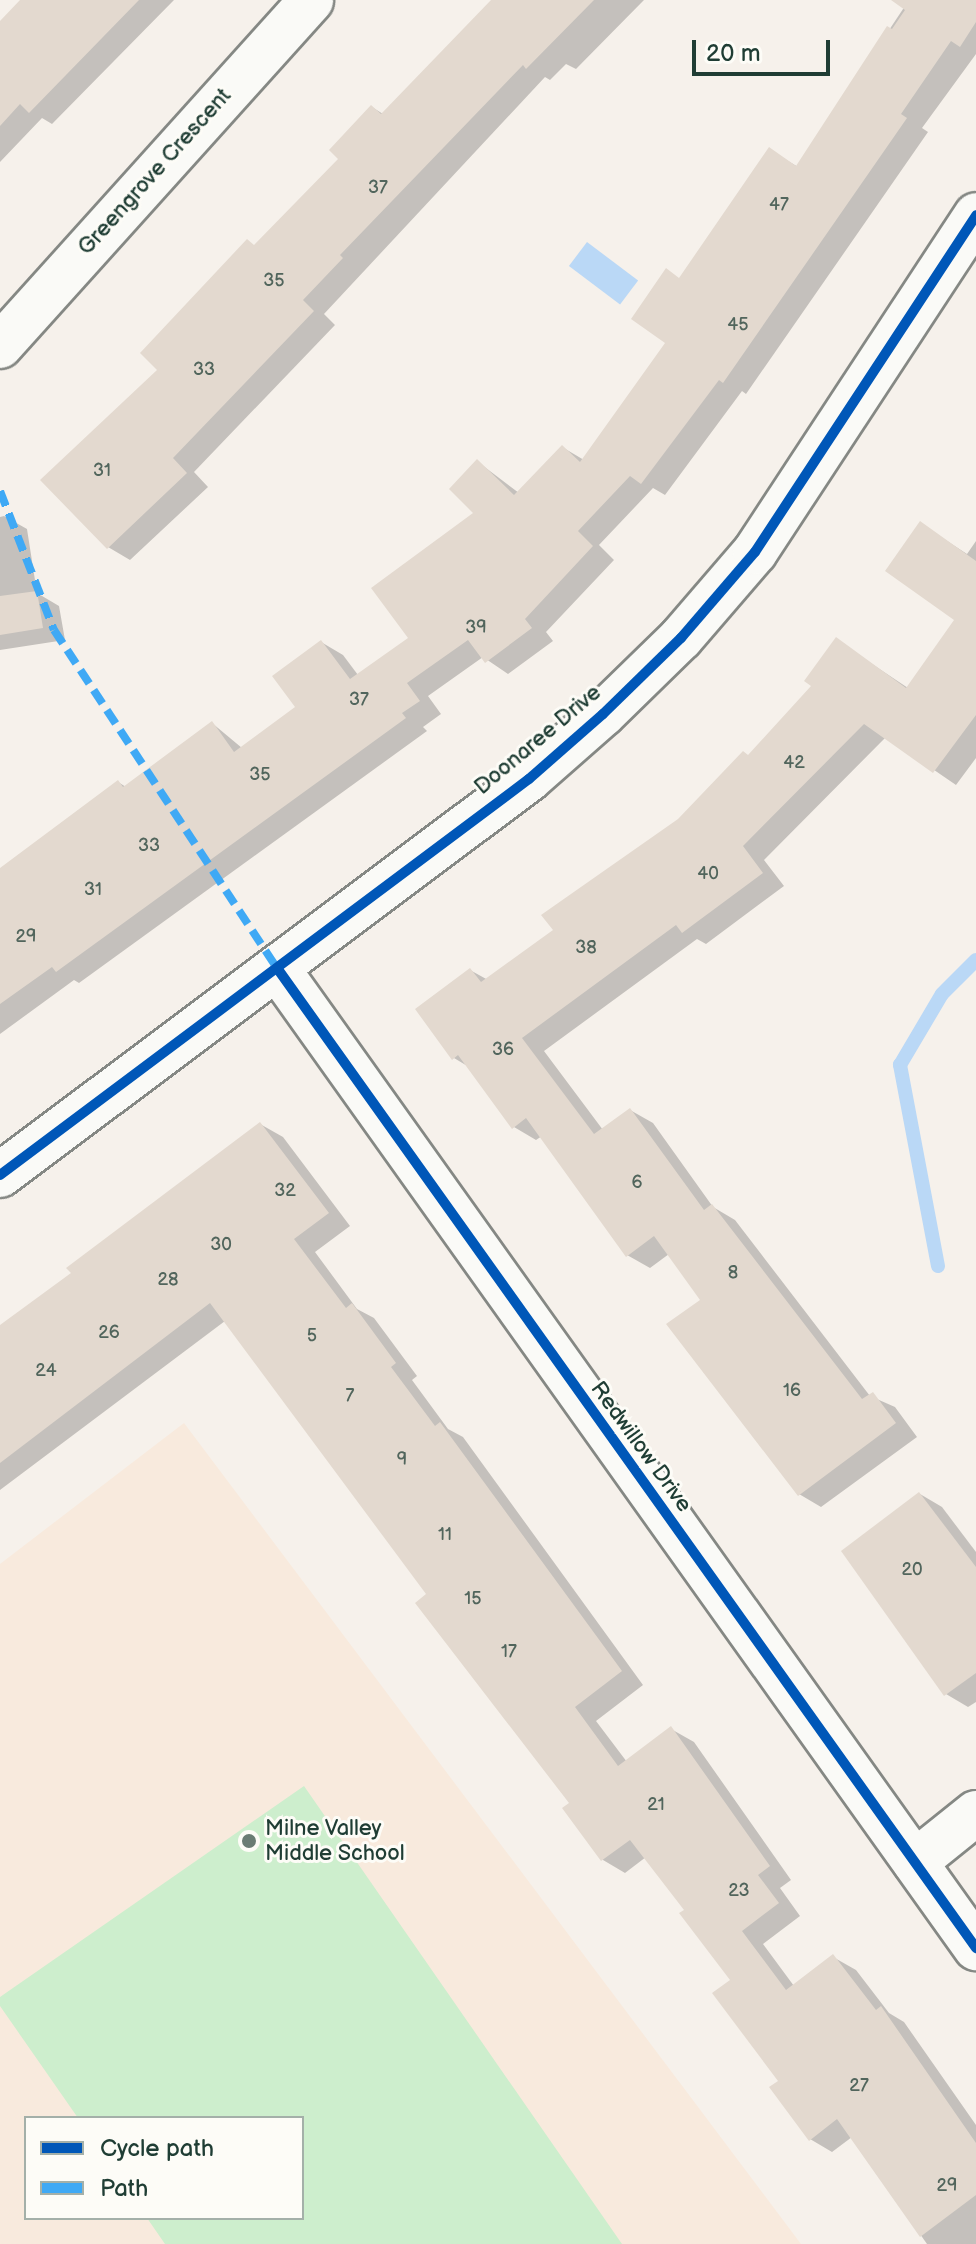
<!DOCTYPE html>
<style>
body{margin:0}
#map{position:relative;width:976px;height:2244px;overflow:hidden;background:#f6f1eb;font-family:"Balsamiq Sans",sans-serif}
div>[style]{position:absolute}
.built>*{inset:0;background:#f8eadd}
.green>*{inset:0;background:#cdeecd}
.water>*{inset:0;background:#bad8f6;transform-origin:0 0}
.shadow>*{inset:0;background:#0003}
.stream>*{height:14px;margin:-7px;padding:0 7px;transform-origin:7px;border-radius:7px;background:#bad8f6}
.building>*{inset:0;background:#e3d9cf}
.roads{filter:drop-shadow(2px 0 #858884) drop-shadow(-2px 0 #858884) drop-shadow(0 2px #858884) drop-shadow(0 -2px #858884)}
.minor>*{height:44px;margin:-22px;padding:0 22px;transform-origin:22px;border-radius:22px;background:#fafaf7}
.quiet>*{height:8px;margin-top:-4px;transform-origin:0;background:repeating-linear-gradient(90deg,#3fa9f5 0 16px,transparent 0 24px)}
.cycleway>*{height:10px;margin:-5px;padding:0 5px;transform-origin:5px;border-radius:5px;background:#0057b8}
.dots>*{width:22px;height:22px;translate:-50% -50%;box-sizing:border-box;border:4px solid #fdfcf7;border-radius:50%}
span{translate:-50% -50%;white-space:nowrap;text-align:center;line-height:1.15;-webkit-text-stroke:6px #fdfcf7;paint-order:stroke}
.number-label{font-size:18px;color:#51655c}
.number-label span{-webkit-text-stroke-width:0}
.street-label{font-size:22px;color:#1f3d34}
.poi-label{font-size:22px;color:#1f3d34}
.left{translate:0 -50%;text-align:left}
.legend{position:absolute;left:24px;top:2116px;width:280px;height:104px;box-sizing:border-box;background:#fdfcf7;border:2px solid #a4b0a9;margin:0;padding:10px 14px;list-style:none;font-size:24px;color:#1f3d34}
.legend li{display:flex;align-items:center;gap:16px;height:40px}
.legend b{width:40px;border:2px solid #a4b0a9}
.scale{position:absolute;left:692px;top:40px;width:138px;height:36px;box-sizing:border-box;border:4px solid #1f3d34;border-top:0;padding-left:10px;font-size:24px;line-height:28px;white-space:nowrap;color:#1f3d34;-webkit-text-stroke:6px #fdfcf7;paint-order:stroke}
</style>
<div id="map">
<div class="built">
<i style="clip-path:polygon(evenodd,184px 1423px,801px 2244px,0 2244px,0 1564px,184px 1423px,26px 2118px,302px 2118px,302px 2218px,26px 2218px,26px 2118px)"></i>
</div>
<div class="green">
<i style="clip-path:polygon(304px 1786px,622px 2244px,165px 2244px,147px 2218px,302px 2218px,302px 2118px,78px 2118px,0 2006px,0 1997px)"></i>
</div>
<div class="water">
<i style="left:587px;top:242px;width:64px;height:30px;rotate:37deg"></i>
</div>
<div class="shadow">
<i style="clip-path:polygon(23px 0,174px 0,52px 124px,42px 118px,0 162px,0 24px)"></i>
<i style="clip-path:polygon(494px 0,644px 0,576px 69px,566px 64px,550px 80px,545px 77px,324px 314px,335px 325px,194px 472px,208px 487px,130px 560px,108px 547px,160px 370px,256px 246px,341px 159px,372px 107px,383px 114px)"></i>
<i style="clip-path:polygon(909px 0,976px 0,976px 54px,922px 128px,928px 132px,746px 394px,742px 391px,665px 495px,653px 488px,599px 545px,614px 560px,546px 632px,553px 641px,508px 674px,483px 657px,428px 696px,441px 714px,423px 727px,427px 731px,79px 983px,74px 980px,0 1034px,0 869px,118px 782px,126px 787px,212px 723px,242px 748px,298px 707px,321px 642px,343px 655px,358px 675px,411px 638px,477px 513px,478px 462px,519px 493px,562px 447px,584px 460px,668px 342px,681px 279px,770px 150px,798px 167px)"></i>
<i style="clip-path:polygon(4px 516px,27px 529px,37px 593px,59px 606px,65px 640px,0 650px,0 517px)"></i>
<i style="clip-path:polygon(921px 524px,967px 554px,976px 541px,976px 758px,956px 785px,886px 737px,764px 860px,784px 886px,706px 944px,697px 939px,544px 1051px,603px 1130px,630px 1110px,653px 1123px,713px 1207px,735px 1220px,870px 1396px,895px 1407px,917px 1437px,821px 1507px,799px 1494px,703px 1300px,669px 1254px,650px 1268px,627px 1255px,542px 1136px,536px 1140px,514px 1127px,469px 1067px,454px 1058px,470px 970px,488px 980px,555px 931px,750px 757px,814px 686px,836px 640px,908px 688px,957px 620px)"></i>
<i style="clip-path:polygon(260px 1124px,283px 1137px,350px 1226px,315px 1252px,357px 1309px,374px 1318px,417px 1376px,412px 1380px,448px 1429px,463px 1437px,643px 1685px,596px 1721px,627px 1762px,671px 1729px,694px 1742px,791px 1880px,780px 1888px,800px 1916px,763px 1944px,794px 1986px,833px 1957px,856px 1970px,889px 2013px,904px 2022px,976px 2125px,976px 2244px,927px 2244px,852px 2137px,832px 2152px,810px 2139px,733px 1981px,687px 1911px,646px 1857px,625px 1873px,603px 1860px,572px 1803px,429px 1594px,225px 1321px,0 1490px,0 1330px)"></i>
<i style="clip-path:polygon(920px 1494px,942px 1507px,976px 1552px,976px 1702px,968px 1707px,946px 1694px)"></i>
</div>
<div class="stream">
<i style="left:938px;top:1266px;width:205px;rotate:-100.7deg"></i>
<i style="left:900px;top:1065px;width:82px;rotate:-59.4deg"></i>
<i style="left:942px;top:994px;width:48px;rotate:-45deg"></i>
</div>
<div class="building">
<i style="clip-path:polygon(20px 0,139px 0,29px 113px,20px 104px,0 126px,0 21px)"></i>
<i style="clip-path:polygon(491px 0,594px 0,526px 69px,523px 65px,340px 255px,343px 258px,303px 300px,314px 311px,173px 458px,187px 473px,107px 549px,40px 480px,157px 370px,140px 353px,247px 239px,254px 245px,338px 159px,329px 150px,371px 105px,381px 114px)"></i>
<i style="clip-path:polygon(891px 0,976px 0,976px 22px,960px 47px,951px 41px,901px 114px,907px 118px,723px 383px,719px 380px,641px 484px,630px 476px,578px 531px,593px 546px,525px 619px,532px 628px,485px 663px,468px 640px,407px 683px,420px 701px,402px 713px,406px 718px,56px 972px,52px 967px,0 1004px,0 868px,118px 780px,123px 787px,212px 721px,234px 752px,295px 707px,272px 676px,321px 640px,350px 679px,408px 638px,371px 588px,473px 513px,449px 489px,477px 459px,514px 495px,562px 445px,580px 462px,665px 343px,631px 319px,666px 268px,679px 278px,769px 147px,796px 166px,887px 26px,892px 29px,905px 10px)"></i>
<i style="clip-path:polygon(920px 521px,976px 561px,976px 715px,933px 773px,864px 724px,743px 846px,763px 873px,682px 933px,676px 925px,522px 1038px,594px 1134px,630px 1108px,704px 1210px,712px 1204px,862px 1399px,873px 1392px,896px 1423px,798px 1496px,666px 1324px,700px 1300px,654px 1236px,626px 1257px,526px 1118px,512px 1129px,458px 1055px,452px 1060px,415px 1009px,470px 968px,481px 982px,553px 930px,541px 915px,678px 819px,743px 751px,748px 755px,811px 686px,804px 681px,836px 637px,906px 688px,954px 620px,885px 571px)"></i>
<i style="clip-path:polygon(37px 591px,43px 628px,0 635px,0 596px)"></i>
<i style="clip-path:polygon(260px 1122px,329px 1213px,294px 1239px,346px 1308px,352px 1303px,396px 1363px,391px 1367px,435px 1426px,440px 1422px,622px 1671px,575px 1707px,618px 1766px,671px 1726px,770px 1866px,758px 1875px,779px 1903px,742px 1931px,786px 1990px,833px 1954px,876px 2010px,881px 2006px,976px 2143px,976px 2195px,920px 2237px,837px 2119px,809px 2141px,769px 2087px,778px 2081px,712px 1993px,730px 1980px,679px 1913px,684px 1910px,630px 1840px,601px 1861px,562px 1808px,569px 1803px,415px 1603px,426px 1594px,210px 1303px,0 1463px,0 1325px,71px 1273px,66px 1268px)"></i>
<i style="clip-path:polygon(919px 1492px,976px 1567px,976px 1673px,944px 1696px,841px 1551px)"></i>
</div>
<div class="roads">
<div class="minor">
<i style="left:0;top:346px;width:465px;rotate:-48deg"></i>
<i style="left:277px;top:968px;width:1204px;rotate:54.5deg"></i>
<i style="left:0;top:1175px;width:661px;rotate:-36.82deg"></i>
<i style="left:529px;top:779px;width:98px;rotate:-41.3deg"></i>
<i style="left:603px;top:714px;width:109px;rotate:-44.3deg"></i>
<i style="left:681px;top:638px;width:113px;rotate:-49.3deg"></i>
<i style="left:755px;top:552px;width:403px;rotate:-56.7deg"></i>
<i style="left:915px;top:1862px;width:78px;rotate:-38.8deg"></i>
</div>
</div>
<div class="quiet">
<i style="left:0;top:491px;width:149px;rotate:68.8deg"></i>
<i style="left:54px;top:630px;width:405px;rotate:56.6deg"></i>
</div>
<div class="cycleway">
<i style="left:277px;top:968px;width:1204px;rotate:54.5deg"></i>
<i style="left:0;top:1175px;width:661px;rotate:-36.82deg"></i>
<i style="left:529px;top:779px;width:98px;rotate:-41.3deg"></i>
<i style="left:603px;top:714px;width:109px;rotate:-44.3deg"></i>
<i style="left:681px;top:638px;width:113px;rotate:-49.3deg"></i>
<i style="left:755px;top:552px;width:403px;rotate:-56.7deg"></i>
</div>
<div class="dots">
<i style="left:249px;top:1841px;background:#6a7c74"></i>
</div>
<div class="number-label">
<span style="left:378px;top:188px">37</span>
<span style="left:779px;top:205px">47</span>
<span style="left:274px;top:281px">35</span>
<span style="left:738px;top:325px">45</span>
<span style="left:204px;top:370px">33</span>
<span style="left:102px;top:471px">31</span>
<span style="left:476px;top:628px">39</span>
<span style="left:359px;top:700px">37</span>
<span style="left:794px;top:763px">42</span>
<span style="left:260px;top:775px">35</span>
<span style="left:149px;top:846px">33</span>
<span style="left:708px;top:874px">40</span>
<span style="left:93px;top:890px">31</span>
<span style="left:26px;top:937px">29</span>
<span style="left:586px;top:948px">38</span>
<span style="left:503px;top:1050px">36</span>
<span style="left:637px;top:1183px">6</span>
<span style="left:285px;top:1191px">32</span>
<span style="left:221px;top:1245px">30</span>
<span style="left:733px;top:1273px">8</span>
<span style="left:168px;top:1280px">28</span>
<span style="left:109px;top:1333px">26</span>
<span style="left:312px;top:1336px">5</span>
<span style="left:46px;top:1371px">24</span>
<span style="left:792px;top:1391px">16</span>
<span style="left:350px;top:1396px">7</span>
<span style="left:402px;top:1460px">9</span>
<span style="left:445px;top:1535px">11</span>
<span style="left:912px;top:1570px">20</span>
<span style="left:473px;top:1599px">15</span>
<span style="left:509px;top:1652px">17</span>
<span style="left:656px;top:1805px">21</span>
<span style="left:739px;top:1891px">23</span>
<span style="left:859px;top:2086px">27</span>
<span style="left:947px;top:2186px">29</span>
</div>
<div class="street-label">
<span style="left:155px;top:172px;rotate:-48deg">Greengrove Crescent</span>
<span style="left:538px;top:740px;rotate:-40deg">Doonaree Drive</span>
<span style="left:641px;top:1447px;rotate:54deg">Redwillow Drive</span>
</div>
<div class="poi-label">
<span class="left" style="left:265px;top:1841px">Milne Valley<br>Middle School</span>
</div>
<ul class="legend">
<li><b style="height:10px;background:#0057b8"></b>Cycle path</li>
<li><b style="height:10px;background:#3fa9f5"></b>Path</li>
</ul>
<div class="scale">20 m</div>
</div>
